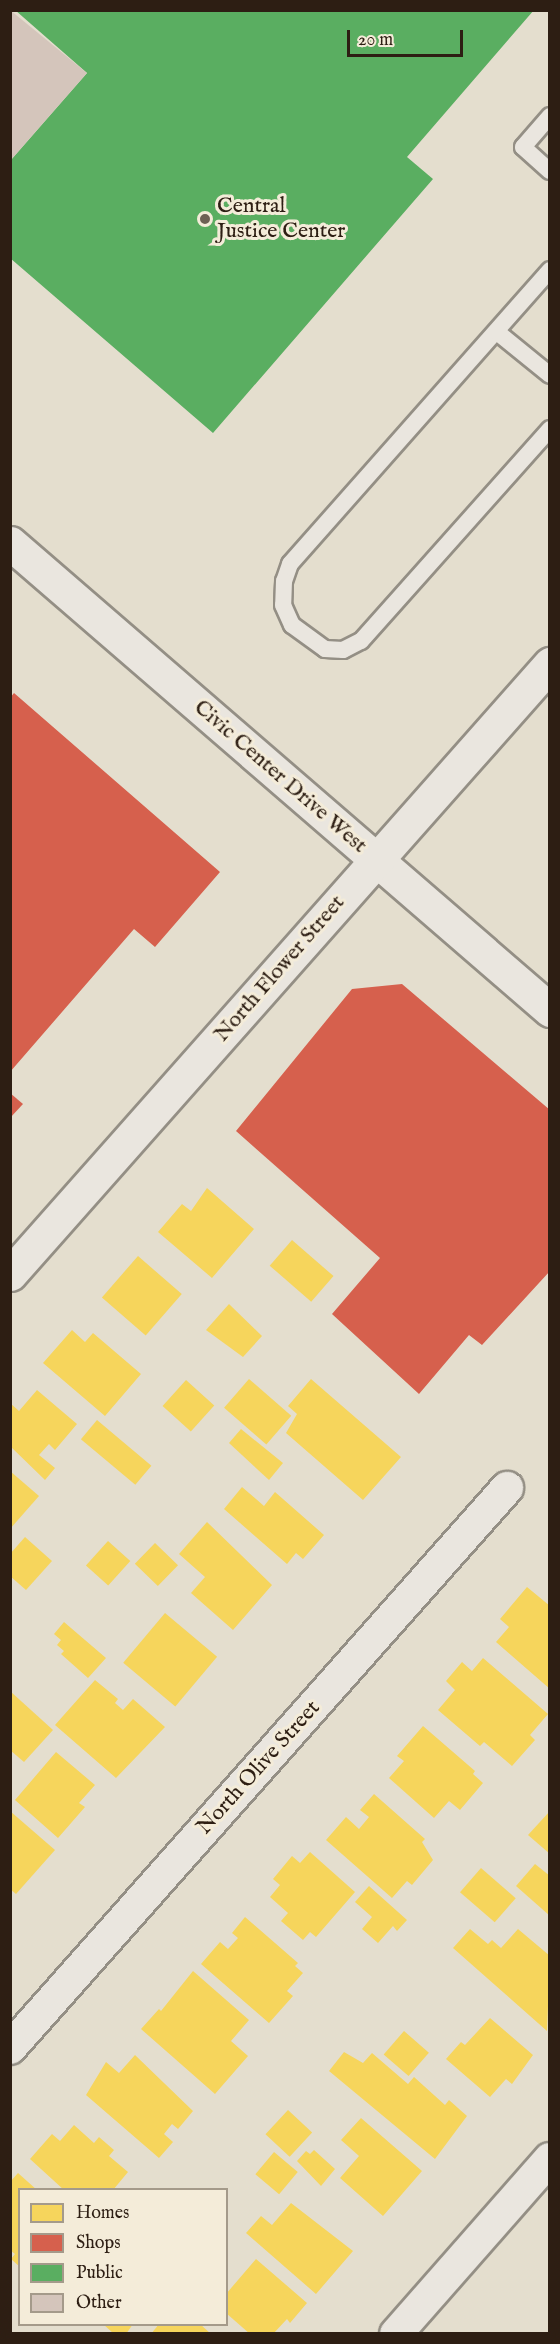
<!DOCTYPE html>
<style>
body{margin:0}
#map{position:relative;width:560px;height:2344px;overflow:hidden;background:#e4dece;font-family:"IM FELL English",serif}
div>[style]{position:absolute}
.homes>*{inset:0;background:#f6d55c;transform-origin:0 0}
.shops>*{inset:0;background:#d6604d}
.public>*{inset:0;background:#5aae61}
.building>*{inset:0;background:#d4c5bb}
.roads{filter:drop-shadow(2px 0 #948f85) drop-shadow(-2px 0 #948f85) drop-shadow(0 2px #948f85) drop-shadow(0 -2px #948f85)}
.service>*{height:16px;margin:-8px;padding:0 8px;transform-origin:8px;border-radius:8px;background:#eae6df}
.minor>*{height:32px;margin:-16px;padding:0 16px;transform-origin:16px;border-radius:16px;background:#eae6df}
.secondary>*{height:33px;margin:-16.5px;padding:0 16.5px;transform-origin:16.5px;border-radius:16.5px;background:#eae6df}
.dots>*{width:16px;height:16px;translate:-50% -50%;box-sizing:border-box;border:3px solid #f4ecd9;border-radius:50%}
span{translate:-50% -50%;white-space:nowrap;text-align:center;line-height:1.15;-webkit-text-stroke:6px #f4ecd9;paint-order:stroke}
.poi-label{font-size:22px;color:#2d1e13}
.left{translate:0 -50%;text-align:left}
.street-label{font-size:22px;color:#2d1e13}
.frame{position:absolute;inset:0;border:12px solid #2d1e13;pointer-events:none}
.legend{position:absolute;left:18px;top:2188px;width:210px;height:138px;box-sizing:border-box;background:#f4ecd9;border:2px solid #a49a8a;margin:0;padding:8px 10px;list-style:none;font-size:18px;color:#2d1e13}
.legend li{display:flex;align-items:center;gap:12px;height:30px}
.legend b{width:30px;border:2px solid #a49a8a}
.scale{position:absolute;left:347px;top:30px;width:116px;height:27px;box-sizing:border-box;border:3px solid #2d1e13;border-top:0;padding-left:8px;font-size:18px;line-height:21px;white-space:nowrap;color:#2d1e13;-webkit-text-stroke:4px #f4ecd9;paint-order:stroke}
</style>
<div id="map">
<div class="homes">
<i style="clip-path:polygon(207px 1188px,254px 1229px,212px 1278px,158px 1232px,182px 1204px,191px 1211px)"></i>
<i style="left:292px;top:1240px;width:55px;height:34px;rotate:41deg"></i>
<i style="left:138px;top:1256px;width:58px;height:55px;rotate:41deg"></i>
<i style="clip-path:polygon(229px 1304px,262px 1336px,243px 1357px,206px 1330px)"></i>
<i style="clip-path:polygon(72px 1330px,85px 1342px,93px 1333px,141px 1374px,105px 1416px,43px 1363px)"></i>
<i style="left:249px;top:1379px;width:56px;height:38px;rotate:41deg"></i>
<i style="clip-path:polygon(311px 1379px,401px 1457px,363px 1500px,286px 1433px,297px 1414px,288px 1406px)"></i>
<i style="left:186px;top:1380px;width:38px;height:35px;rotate:42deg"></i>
<i style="clip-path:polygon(37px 1390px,77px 1424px,55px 1450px,49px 1444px,39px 1455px,55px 1468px,45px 1480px,10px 1446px,10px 1403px,19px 1411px)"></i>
<i style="left:97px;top:1420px;width:71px;height:25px;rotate:40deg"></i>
<i style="clip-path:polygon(241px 1429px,283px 1463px,269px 1480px,229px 1443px)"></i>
<i style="clip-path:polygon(10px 1471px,39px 1496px,10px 1529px)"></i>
<i style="clip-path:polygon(242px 1487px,264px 1506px,275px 1492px,324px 1535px,303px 1559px,296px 1553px,287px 1564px,224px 1509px)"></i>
<i style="clip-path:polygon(207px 1522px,272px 1585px,233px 1630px,191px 1593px,205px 1577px,179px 1554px)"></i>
<i style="clip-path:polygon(25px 1537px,52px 1561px,26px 1590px,10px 1576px,10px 1554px)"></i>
<i style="left:108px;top:1541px;width:30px;height:33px;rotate:42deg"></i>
<i style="left:155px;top:1543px;width:32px;height:29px;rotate:44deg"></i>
<i style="clip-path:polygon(527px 1587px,550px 1606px,550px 1689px,496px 1642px,509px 1627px,500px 1619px)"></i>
<i style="left:165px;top:1613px;width:68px;height:65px;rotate:40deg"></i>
<i style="clip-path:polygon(64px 1622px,106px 1658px,88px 1678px,61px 1654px,64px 1651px,57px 1645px,61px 1640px,54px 1634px)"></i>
<i style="clip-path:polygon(483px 1658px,548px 1714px,530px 1735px,535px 1740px,512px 1766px,484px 1742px,480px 1746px,438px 1710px,455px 1690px,446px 1681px,462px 1662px,472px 1671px)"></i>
<i style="clip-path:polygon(95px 1680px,118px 1699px,115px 1703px,123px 1710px,133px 1699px,165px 1727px,116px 1778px,55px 1725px)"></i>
<i style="clip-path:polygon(10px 1691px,53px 1730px,24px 1762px,10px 1750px)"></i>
<i style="clip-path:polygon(423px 1726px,475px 1771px,473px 1774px,483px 1783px,460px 1810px,449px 1801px,434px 1818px,389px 1778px,404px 1761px,397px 1756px)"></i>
<i style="clip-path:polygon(56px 1752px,95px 1785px,79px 1803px,85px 1807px,58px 1838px,15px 1800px)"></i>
<i style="clip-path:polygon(374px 1794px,425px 1839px,422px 1842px,433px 1860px,412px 1885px,407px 1881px,392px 1898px,326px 1840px,346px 1817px,359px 1829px,369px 1817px,360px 1810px)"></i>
<i style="clip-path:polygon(10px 1811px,55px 1850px,16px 1894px,10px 1889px)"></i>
<i style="clip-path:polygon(550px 1811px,550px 1854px,528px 1835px)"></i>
<i style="clip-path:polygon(310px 1852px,355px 1892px,316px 1937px,310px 1932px,303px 1940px,281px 1921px,288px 1913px,270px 1897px,280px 1885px,273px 1879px,292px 1856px,300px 1863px)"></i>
<i style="clip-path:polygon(535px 1864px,550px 1876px,550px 1916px,516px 1886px)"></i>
<i style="left:481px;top:1868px;width:46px;height:32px;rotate:41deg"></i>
<i style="clip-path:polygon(369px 1886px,407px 1920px,397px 1931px,393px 1926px,378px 1943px,362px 1929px,372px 1917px,355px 1902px)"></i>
<i style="clip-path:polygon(245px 1917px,298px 1963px,295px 1966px,303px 1973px,287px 1991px,293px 1996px,269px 2023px,201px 1964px,220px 1942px,228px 1949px,238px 1938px,232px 1933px)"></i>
<i style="clip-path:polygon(470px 1929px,488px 1944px,492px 1940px,501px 1948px,518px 1929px,550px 1956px,547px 2031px,453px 1948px)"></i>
<i style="clip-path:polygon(193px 1971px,249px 2020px,231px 2041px,248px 2056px,215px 2094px,141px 2029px,159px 2009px,161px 2011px)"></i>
<i style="clip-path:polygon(490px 2018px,533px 2055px,512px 2084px,506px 2079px,490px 2097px,446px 2059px,461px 2042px,465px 2045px)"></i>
<i style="left:404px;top:2031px;width:33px;height:31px;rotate:41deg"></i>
<i style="clip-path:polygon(344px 2052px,363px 2063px,372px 2053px,408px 2084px,414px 2077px,445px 2105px,449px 2100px,467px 2116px,435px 2159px,329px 2071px)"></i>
<i style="clip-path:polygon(135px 2055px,193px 2111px,178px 2129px,172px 2124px,164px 2134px,173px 2142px,159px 2158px,86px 2095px,106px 2062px,119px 2073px)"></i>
<i style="left:288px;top:2110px;width:33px;height:33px;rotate:43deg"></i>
<i style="clip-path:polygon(361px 2118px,422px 2171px,383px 2216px,340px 2178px,359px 2156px,341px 2140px)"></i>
<i style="clip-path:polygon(74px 2125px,94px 2143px,99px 2137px,114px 2150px,109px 2156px,128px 2172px,113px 2190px,64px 2190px,30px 2159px,52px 2134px,60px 2141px)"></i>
<i style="clip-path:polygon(314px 2150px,335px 2169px,321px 2186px,297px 2161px,306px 2151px,310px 2154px)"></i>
<i style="left:274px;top:2152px;width:31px;height:29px;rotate:40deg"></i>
<i style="clip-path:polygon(18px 2173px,37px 2190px,20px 2190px,20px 2267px,11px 2259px,15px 2254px,10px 2250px,10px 2182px)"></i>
<i style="clip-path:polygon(291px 2203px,353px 2251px,316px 2294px,246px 2233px,261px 2216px,272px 2225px)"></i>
<i style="clip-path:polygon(256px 2259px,307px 2303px,290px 2323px,287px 2319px,273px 2334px,250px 2334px,226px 2313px,226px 2294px)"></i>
<i style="clip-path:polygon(103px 2324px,133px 2324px,126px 2334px,114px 2334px)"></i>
<i style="clip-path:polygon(159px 2324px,200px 2324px,211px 2334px,151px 2334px)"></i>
</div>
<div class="shops">
<i style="clip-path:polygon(14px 693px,220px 872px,155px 947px,134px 929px,10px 1072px,10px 698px)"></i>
<i style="clip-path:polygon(402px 984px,550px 1110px,550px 1271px,482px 1345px,469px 1335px,419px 1394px,332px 1314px,380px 1258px,236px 1131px,352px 989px)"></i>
<i style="clip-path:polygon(10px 1093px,23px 1104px,10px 1118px)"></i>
</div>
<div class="public">
<i style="clip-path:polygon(15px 10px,534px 10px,407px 157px,433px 179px,213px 433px,10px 258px,10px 161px,87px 73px)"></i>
</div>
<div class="building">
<i style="clip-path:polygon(10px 10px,87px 73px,10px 161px)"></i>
</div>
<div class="roads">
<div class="service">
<i style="left:550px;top:116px;width:41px;rotate:131.1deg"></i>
<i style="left:523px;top:147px;width:36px;rotate:42deg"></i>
<i style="left:550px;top:270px;width:392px;rotate:131.5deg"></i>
<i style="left:290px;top:564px;width:18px;rotate:109deg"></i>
<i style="left:284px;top:581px;width:24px;rotate:92deg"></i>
<i style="left:283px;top:605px;width:22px;rotate:66deg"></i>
<i style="left:292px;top:625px;width:41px;rotate:36deg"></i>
<i style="left:325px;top:649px;width:18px;rotate:3deg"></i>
<i style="left:343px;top:650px;width:20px;rotate:-27deg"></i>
<i style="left:361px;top:641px;width:284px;rotate:-48.3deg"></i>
<i style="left:497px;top:332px;width:68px;rotate:39.1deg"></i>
</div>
<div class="minor">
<i style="left:10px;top:2048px;width:749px;rotate:-48.41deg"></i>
<i style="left:396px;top:2334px;width:233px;rotate:-48.7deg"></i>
</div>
<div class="secondary">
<i style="left:10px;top:543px;width:714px;rotate:40.85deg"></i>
<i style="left:10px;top:1274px;width:815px;rotate:-48.48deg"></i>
</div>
</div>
<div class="dots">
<i style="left:205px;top:219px;background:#6d6154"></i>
</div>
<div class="poi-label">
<span class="left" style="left:217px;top:219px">Central<br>Justice Center</span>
</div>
<div class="street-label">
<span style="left:280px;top:777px;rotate:41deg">Civic Center Drive West</span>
<span style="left:280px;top:969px;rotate:-49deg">North Flower Street</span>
<span style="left:259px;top:1768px;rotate:-48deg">North Olive Street</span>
</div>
<div class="frame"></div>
<ul class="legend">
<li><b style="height:16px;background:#f6d55c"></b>Homes</li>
<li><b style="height:16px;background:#d6604d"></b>Shops</li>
<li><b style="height:16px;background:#5aae61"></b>Public</li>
<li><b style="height:16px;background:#d4c5bb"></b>Other</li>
</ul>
<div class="scale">20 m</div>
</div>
